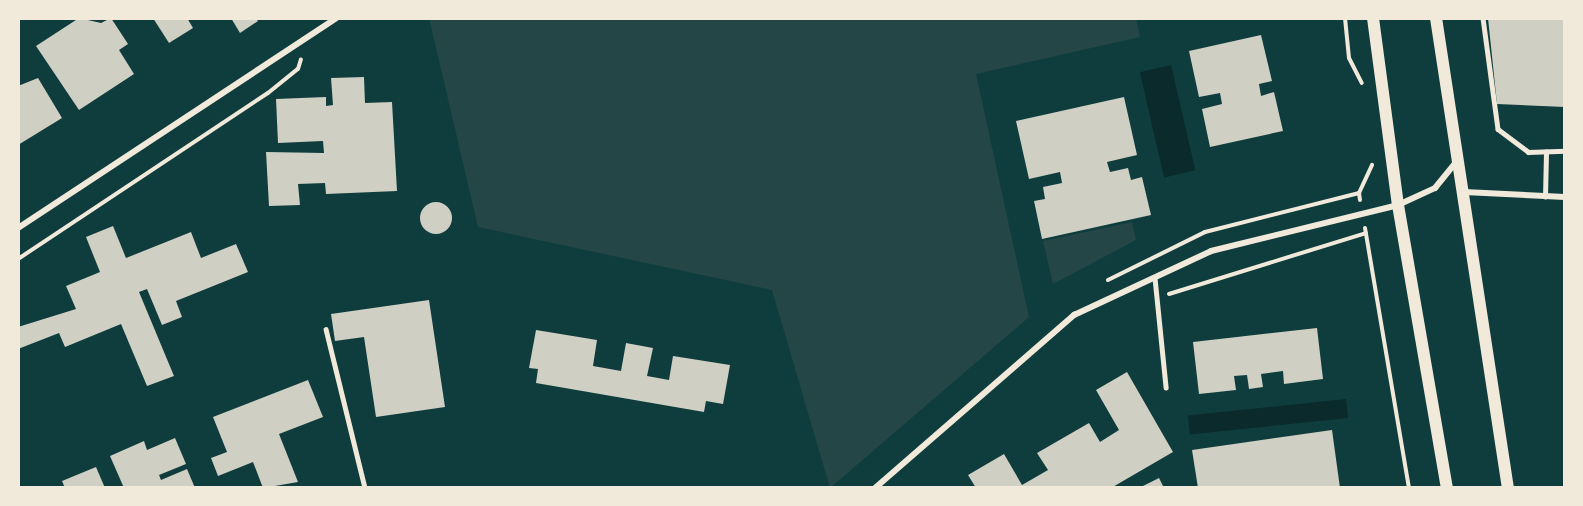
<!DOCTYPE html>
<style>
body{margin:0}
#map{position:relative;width:1583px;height:506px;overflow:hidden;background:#0f3d3e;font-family:Roboto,sans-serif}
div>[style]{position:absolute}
.green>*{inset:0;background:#244646}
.water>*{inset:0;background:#0a2a2b;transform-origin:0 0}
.building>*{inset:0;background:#cfcfc3}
.round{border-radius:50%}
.path>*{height:4px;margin:-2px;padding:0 2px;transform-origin:2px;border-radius:2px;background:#f1e9da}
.service>*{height:4.5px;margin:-2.25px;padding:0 2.25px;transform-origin:2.25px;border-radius:2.25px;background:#f1e9da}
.minor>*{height:6px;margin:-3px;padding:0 3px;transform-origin:3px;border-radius:3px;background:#f1e9da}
.secondary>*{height:12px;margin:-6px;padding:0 6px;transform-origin:6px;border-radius:6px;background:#f1e9da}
span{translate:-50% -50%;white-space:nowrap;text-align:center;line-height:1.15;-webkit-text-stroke:5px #f1e9da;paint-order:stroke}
.frame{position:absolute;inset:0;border:20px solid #f1e9da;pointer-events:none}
</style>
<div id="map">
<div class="green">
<i style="clip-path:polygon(429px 18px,1136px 18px,1140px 37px,976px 74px,1029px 317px,830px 488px,772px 290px,478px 227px)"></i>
<i style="clip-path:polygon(1132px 222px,1136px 240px,1053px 284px,1043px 241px)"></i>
</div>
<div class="water">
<i style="left:1171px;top:65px;width:108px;height:32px;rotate:77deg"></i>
<i style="left:1346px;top:399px;width:19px;height:159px;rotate:84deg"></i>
</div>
<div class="building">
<i style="clip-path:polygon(79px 18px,101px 23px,111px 18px,128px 44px,119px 50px,134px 74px,79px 110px,36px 46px)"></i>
<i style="clip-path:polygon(153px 18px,187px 18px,193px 28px,169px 43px)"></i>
<i style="clip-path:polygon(231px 18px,255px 18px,258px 21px,240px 33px)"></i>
<i style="clip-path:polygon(1488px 18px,1565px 18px,1565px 107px,1497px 104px)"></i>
<i style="clip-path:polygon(1261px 35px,1272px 81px,1259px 84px,1261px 96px,1274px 92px,1283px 131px,1210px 147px,1202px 109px,1222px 104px,1220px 93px,1199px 97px,1189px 51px)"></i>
<i style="clip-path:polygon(364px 77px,365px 103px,392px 102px,397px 191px,326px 194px,325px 183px,298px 184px,300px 205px,269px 206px,266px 152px,324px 153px,323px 141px,278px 143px,276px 99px,326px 97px,326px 106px,333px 105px,331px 78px)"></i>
<i style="clip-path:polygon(38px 78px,62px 118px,18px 145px,18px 86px)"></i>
<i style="clip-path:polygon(1124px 97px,1137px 155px,1107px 162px,1110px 172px,1128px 168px,1131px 180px,1142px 177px,1151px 215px,1042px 239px,1034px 201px,1045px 199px,1043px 187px,1062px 183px,1060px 172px,1029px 179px,1016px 121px)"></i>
<i class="round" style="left:420px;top:202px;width:32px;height:32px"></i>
<i style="clip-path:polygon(113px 226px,126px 258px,191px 232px,201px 258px,236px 244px,248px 272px,176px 301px,182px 317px,162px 325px,147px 289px,139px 292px,174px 376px,147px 386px,121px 324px,65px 347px,59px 333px,18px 349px,18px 327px,76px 309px,66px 286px,100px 272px,86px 237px)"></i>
<i style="clip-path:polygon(429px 300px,445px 407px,376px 417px,364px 337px,335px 341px,331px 314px)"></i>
<i style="clip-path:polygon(1317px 328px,1323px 379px,1284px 384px,1283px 371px,1261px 374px,1263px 387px,1249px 389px,1247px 375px,1234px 376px,1236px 390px,1199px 394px,1193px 342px)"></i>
<i style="clip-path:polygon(536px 330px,597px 340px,593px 366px,621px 371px,626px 343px,653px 348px,647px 376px,669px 380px,673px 356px,730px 365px,723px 404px,706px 401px,704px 412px,536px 383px,538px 369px,529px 368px)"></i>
<i style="clip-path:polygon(1127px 372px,1173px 452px,1111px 488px,976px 488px,968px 475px,1004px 454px,1022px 485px,1048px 470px,1037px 453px,1089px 423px,1100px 442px,1119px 430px,1096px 390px)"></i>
<i style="clip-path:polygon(308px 380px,323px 417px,279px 434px,298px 482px,263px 488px,253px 462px,218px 476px,211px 458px,227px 452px,213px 417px)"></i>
<i style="clip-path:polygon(1332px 430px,1340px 488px,1198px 488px,1192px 450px)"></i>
<i style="clip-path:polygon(175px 438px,186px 464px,159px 475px,161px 480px,187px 469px,195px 488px,124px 488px,110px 456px,144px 441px,147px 450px)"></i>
<i style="clip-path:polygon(96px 467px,105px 488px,65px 488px,62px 481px)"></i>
<i style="clip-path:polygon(1159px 478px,1164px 488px,1139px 488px)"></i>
</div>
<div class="path">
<i style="left:1345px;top:18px;width:40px;rotate:84.3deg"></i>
<i style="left:1349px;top:58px;width:28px;rotate:63deg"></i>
<i style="left:1359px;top:193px;width:31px;rotate:-65deg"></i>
<i style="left:1365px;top:228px;width:264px;rotate:80.4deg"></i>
<i style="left:18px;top:259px;width:300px;rotate:-33.6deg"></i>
<i style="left:268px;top:93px;width:38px;rotate:-39deg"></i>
<i style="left:298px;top:69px;width:10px;rotate:-73deg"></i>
<i style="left:1108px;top:280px;width:108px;rotate:-26.3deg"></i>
<i style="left:1205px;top:232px;width:159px;rotate:-14.2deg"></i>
<i style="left:1359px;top:193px;width:7px;rotate:82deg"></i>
<i style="left:1169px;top:294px;width:206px;rotate:-17.2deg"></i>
</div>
<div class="service">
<i style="left:1483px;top:18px;width:112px;rotate:82.3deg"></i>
<i style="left:1498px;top:129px;width:38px;rotate:37deg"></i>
<i style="left:1528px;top:152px;width:37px;rotate:-2deg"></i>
<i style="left:1545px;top:197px;width:45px;rotate:-88.7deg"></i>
<i style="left:1155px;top:278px;width:110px;rotate:84.2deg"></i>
<i style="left:326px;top:329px;width:164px;rotate:76.2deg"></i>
</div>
<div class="minor">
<i style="left:1464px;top:192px;width:101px;rotate:2.8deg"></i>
<i style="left:18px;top:228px;width:381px;rotate:-33.4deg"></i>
<i style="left:875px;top:488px;width:264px;rotate:-41deg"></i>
<i style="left:1074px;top:315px;width:151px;rotate:-25deg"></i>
<i style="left:1211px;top:251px;width:193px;rotate:-13.8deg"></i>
<i style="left:1398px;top:205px;width:41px;rotate:-24.7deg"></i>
<i style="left:1435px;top:188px;width:35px;rotate:-51deg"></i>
</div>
<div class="secondary">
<i style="left:1373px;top:18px;width:189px;rotate:82.4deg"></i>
<i style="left:1398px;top:205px;width:287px;rotate:80.2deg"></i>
<i style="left:1436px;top:18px;width:475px;rotate:81.3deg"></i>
</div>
<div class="frame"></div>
</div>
